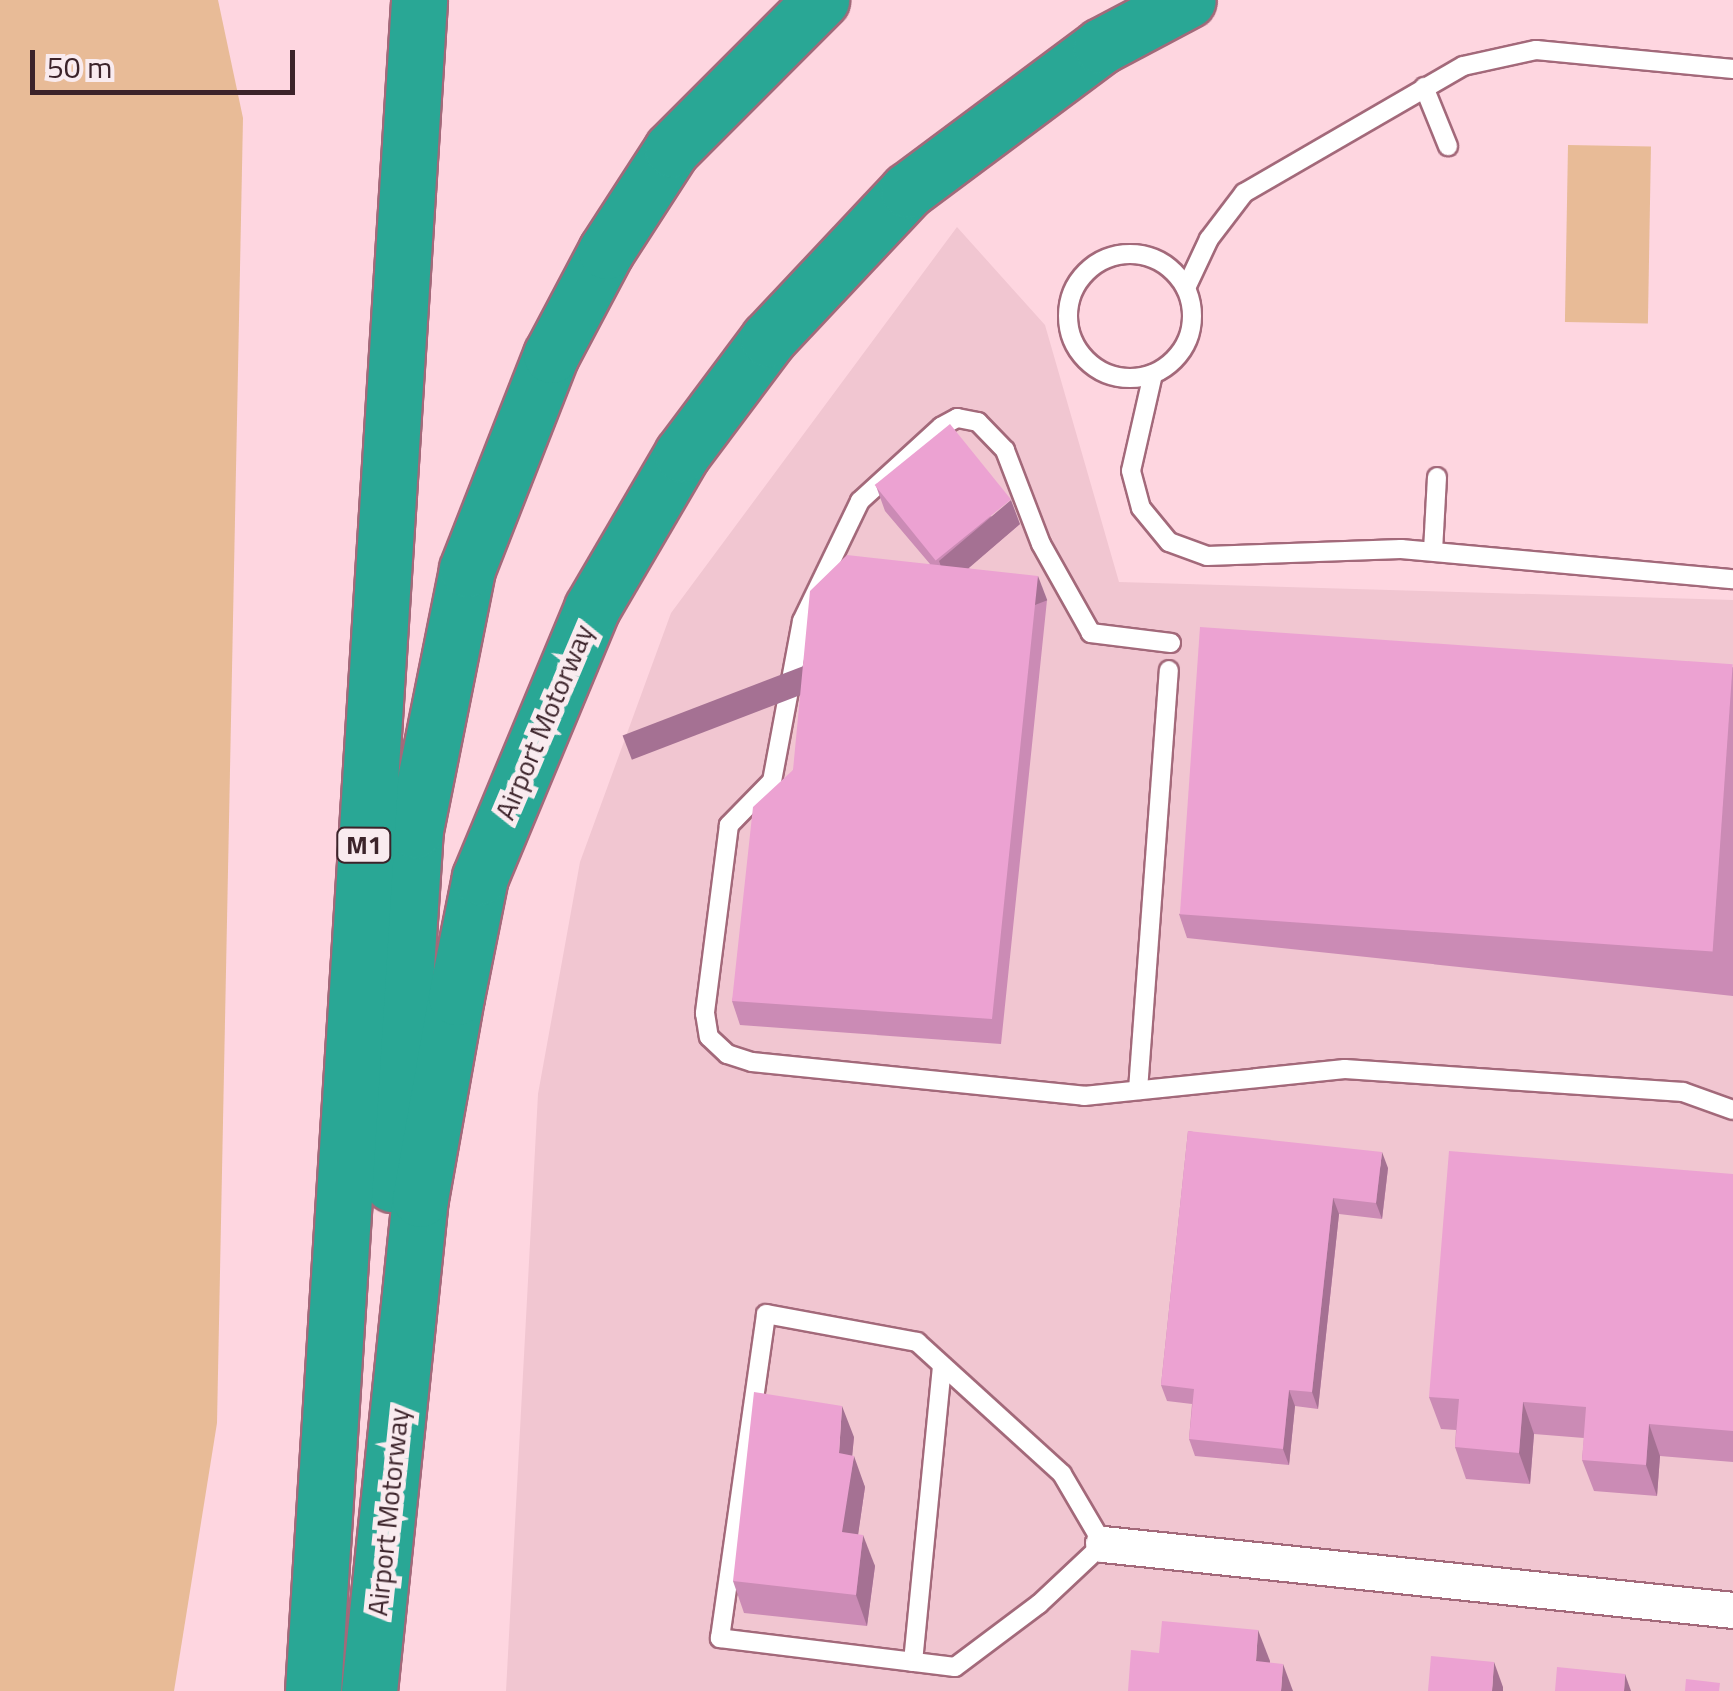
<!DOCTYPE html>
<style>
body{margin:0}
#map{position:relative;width:1733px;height:1691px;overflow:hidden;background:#fed6e0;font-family:"Titillium Web",sans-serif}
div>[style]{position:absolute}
.built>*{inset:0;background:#f1c6d1}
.green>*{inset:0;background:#e8bb97;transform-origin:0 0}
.roads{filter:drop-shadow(2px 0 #a3697a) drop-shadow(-2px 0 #a3697a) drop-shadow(0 2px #a3697a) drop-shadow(0 -2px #a3697a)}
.service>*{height:18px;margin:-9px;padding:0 9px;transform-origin:9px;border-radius:9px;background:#fff}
.service>.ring{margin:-9px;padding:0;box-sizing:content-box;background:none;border:18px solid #fff;border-radius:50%}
.minor>*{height:35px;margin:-17.5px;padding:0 17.5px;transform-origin:17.5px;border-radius:17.5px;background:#fff}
.motorway>*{height:55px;margin:-27.5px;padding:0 27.5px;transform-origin:27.5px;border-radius:27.5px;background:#29a795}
.wall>*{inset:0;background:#cb8bb5}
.shaded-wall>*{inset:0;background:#a57193;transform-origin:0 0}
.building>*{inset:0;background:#eca2d2;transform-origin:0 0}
span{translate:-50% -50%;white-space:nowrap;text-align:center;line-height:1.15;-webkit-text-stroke:10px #f9ebef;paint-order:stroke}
.shield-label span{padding:2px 8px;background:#f9ebef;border:2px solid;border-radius:8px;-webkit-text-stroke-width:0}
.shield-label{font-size:25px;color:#3c232a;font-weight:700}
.street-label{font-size:28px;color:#3c232a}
.scale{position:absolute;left:30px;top:50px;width:265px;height:45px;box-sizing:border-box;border:5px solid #3c232a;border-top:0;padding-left:12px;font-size:30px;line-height:35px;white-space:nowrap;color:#3c232a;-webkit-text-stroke:8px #f9ebef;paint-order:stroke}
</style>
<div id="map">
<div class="built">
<i style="clip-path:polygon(957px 227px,1045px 325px,1119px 582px,1733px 600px,1733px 1691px,506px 1691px,538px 1094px,580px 862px,671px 613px)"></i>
</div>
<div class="green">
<i style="clip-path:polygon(0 0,218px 0,243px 118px,217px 1423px,174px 1691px,0 1691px)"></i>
<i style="left:1568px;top:145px;width:83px;height:177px;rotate:1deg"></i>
</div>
<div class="roads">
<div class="service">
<i style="left:1424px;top:87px;width:64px;rotate:67.9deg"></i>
<i class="ring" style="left:1068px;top:254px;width:106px;height:106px"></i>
<i style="left:1186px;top:288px;width:54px;rotate:-64.9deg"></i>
<i style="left:1209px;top:239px;width:58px;rotate:-52.7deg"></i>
<i style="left:1244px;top:193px;width:253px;rotate:-30.1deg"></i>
<i style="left:1463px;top:66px;width:75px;rotate:-12.4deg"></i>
<i style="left:1536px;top:50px;width:198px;rotate:5.5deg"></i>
<i style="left:1153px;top:374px;width:99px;rotate:102.8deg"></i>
<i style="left:1131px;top:471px;width:38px;rotate:75deg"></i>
<i style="left:1141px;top:508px;width:44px;rotate:50.5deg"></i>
<i style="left:1169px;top:542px;width:40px;rotate:20.2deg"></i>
<i style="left:1207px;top:556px;width:194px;rotate:-2.1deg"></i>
<i style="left:1401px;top:549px;width:333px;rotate:5.2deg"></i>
<i style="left:1433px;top:551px;width:74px;rotate:-86.9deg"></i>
<i style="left:1171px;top:643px;width:81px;rotate:-172.9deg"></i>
<i style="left:1091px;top:633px;width:102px;rotate:-119.3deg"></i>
<i style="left:1041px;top:544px;width:101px;rotate:-111deg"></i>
<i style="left:1005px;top:450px;width:39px;rotate:-134deg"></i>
<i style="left:978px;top:422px;width:21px;rotate:-169deg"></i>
<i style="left:957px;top:418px;width:18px;rotate:151deg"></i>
<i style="left:941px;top:427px;width:110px;rotate:137.6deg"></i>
<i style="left:860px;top:501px;width:133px;rotate:115.8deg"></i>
<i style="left:802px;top:621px;width:163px;rotate:100.6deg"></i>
<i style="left:772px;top:781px;width:62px;rotate:134.3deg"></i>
<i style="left:729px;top:825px;width:190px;rotate:97.3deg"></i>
<i style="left:705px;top:1013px;width:24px;rotate:81deg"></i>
<i style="left:709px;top:1037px;width:25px;rotate:43deg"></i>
<i style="left:727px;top:1054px;width:26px;rotate:18deg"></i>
<i style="left:752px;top:1062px;width:334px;rotate:5.8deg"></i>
<i style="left:1084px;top:1096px;width:262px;rotate:-5.9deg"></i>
<i style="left:1345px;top:1069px;width:339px;rotate:3.9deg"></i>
<i style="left:1683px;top:1092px;width:53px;rotate:19.8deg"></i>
<i style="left:1138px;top:1090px;width:421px;rotate:-85.8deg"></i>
<i style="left:766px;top:1314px;width:154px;rotate:10.5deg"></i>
<i style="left:917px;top:1342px;width:196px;rotate:42.3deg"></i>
<i style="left:1062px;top:1474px;width:81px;rotate:59.6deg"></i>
<i style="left:1103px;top:1544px;width:88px;rotate:136.8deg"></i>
<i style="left:1039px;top:1604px;width:105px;rotate:143.1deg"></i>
<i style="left:955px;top:1667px;width:237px;rotate:-173deg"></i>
<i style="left:720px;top:1638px;width:327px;rotate:-81.9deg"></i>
<i style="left:913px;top:1662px;width:298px;rotate:-84.4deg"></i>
</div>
<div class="minor">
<i style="left:1103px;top:1544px;width:633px;rotate:5.98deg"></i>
</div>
<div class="motorway">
<i style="left:392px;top:1184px;width:355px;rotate:-86.3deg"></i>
<i style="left:415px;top:830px;width:266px;rotate:-78.7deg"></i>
<i style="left:467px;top:569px;width:230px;rotate:-68.6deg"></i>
<i style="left:551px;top:355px;width:118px;rotate:-62.1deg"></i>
<i style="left:606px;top:251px;width:121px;rotate:-57.1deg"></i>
<i style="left:672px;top:149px;width:211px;rotate:-45deg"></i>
<i style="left:313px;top:1691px;width:1694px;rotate:-86.41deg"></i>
<i style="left:369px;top:1691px;width:495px;rotate:-84.1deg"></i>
<i style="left:420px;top:1199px;width:205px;rotate:-79.9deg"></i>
<i style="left:456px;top:997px;width:122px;rotate:-78.7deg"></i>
<i style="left:480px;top:877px;width:291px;rotate:-67.4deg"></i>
<i style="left:592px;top:608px;width:178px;rotate:-59.7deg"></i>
<i style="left:682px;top:454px;width:144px;rotate:-53.2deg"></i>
<i style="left:768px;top:339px;width:204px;rotate:-46.8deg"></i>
<i style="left:908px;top:190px;width:241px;rotate:-36.7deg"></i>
<i style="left:1101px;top:46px;width:98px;rotate:-27.9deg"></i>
</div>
</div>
<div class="wall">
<i style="clip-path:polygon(876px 486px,1020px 524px,968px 568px,1047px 600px,1001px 1044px,740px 1025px,732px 1001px,793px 770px,930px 564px,885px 511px)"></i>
<i style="clip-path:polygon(1733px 667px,1733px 996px,1187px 938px,1179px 914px)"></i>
<i style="clip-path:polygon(1188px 1131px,1388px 1168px,1382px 1219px,1339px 1214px,1318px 1409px,1295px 1406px,1289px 1465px,1195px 1456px,1189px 1439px,1192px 1404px,1167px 1401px,1161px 1385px)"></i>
<i style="clip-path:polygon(1733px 1174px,1733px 1462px,1660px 1456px,1657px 1496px,1594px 1491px,1582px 1460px,1584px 1438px,1534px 1434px,1530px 1484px,1466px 1479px,1455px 1447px,1456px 1430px,1441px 1429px,1429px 1397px)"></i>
<i style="clip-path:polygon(854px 1437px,852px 1456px,865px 1487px,858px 1534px,875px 1566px,867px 1626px,744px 1613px,733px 1581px)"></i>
</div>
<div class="shaded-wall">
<i style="clip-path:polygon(1011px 500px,1020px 524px,948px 586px,939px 561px)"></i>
<i style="left:1038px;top:576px;width:26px;height:445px;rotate:69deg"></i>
<i style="clip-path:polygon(1382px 1152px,1388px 1168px,1382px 1219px,1376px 1203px)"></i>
<i style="clip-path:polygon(1333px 1198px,1339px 1214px,1318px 1409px,1312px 1392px)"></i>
<i style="clip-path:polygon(1289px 1390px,1295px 1406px,1289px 1465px,1283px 1449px)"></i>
<i style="clip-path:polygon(1523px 1402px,1534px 1434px,1530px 1484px,1519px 1453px)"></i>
<i style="clip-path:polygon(842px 1406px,854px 1437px,850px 1479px,854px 1456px,865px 1487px,854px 1563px,842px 1532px,839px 1453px)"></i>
<i style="clip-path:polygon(1649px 1424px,1660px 1456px,1657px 1496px,1646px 1465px)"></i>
<i style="clip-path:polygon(863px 1535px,875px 1566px,867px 1626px,856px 1595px)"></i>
<i style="clip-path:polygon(1258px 1630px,1270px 1661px,1268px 1691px,1256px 1661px)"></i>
<i style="clip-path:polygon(1494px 1662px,1503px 1687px,1503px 1691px,1492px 1691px)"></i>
<i style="clip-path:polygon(1283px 1664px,1293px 1691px,1281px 1691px)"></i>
<i style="clip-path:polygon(1625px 1674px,1631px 1691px,1624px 1691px)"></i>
</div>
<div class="building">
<i style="left:950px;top:424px;width:97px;height:97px;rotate:51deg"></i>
<i style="clip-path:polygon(847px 555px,1038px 576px,992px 1019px,732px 1001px,753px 807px,793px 770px,810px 591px)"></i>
<i style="left:1200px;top:627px;width:534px;height:288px;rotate:4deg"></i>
<i style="clip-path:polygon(1188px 1131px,1382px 1152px,1376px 1203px,1333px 1198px,1312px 1392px,1289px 1390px,1283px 1449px,1189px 1439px,1194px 1389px,1161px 1385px)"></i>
<i style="clip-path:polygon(1449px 1151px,1733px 1174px,1733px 1431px,1649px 1424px,1646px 1465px,1582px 1460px,1586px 1407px,1523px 1402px,1519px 1453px,1455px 1447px,1459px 1399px,1429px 1397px)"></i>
<i style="clip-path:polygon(754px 1392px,842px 1406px,839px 1453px,854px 1456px,842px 1532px,863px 1535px,856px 1595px,733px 1581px)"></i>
<i style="clip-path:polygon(1162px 1621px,1258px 1630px,1256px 1661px,1283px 1664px,1281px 1691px,1128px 1691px,1131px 1650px,1159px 1653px)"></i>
<i style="clip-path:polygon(1431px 1656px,1494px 1662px,1492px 1691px,1428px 1691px)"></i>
<i style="clip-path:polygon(1557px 1667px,1625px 1674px,1624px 1691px,1555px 1691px)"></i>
<i style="clip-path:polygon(1686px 1679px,1720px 1683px,1719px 1691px,1685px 1691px)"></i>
</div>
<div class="shield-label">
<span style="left:364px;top:845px">M1</span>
</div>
<div class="street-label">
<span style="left:544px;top:722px;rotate:-67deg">Airport Motorway</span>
<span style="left:388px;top:1512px;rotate:-84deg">Airport Motorway</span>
</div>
<div class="scale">50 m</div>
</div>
